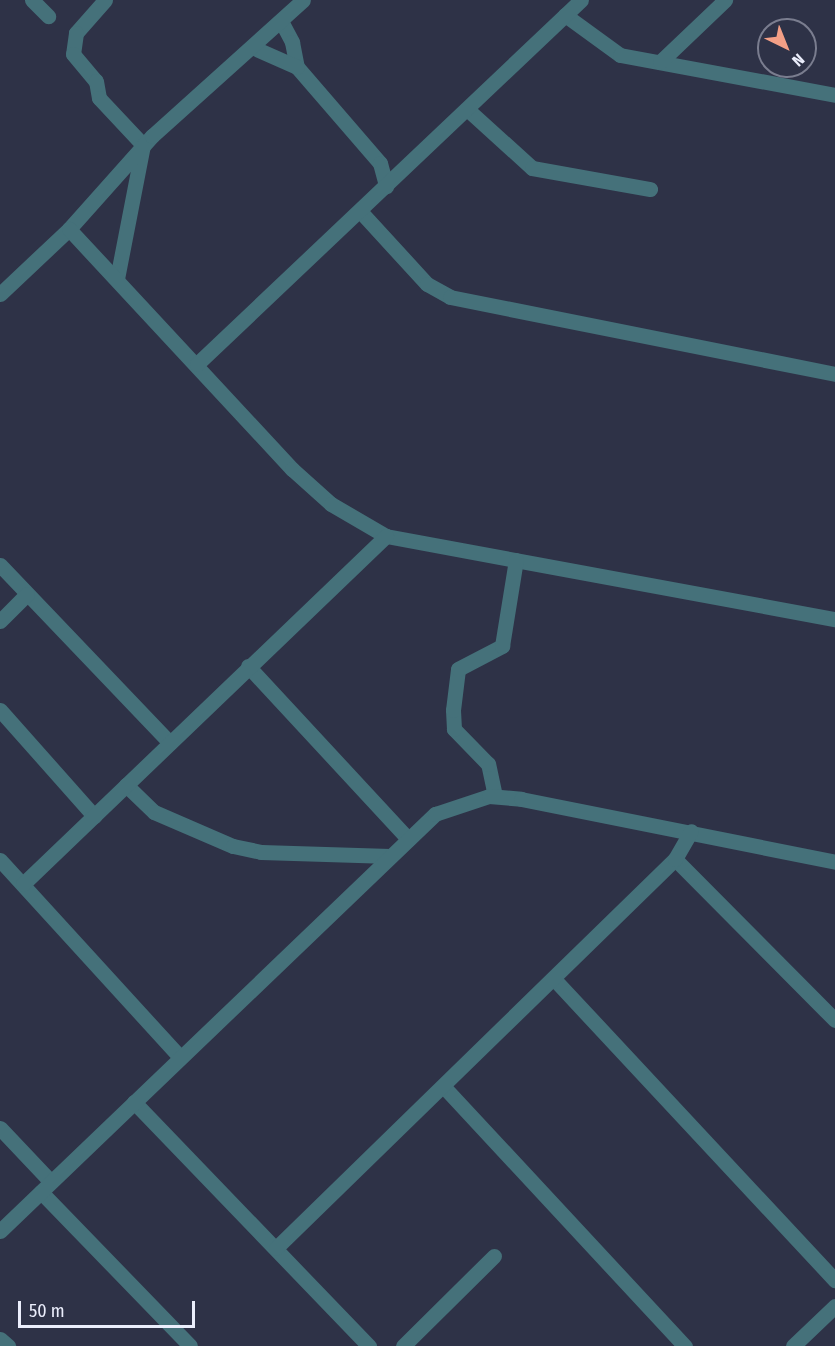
<!DOCTYPE html>
<style>
body{margin:0}
#map{position:relative;width:835px;height:1346px;overflow:hidden;background:#2e3247;font-family:"Fira Sans Condensed",sans-serif}
div>[style]{position:absolute}
.minor>*{height:15px;margin:-7.5px;padding:0 7.5px;transform-origin:7.5px;border-radius:7.5px;background:#45717a}
span{translate:-50% -50%;white-space:nowrap;text-align:center;line-height:1.15;-webkit-text-stroke:4.5px #2e3247;paint-order:stroke}
.north{position:absolute;left:757px;top:18px;width:60px;height:60px;box-sizing:border-box;background:#2e3247;border:2px solid #7a7d8f;border-radius:50%;rotate:137deg;font-size:16px;font-weight:700;line-height:24px;text-align:center;color:#ebeefc}
.north::after{content:'';display:block;margin:auto;width:21px;height:27px;background:#f39f86;clip-path:polygon(50% 0,100% 100%,50% 72%,0 100%)}
.scale{position:absolute;left:18px;top:1301px;width:177px;height:27px;box-sizing:border-box;border:3px solid #ebeefc;border-top:0;padding-left:8px;font-size:18px;line-height:21px;white-space:nowrap;color:#ebeefc;-webkit-text-stroke:4px #2e3247;paint-order:stroke}
</style>
<div id="map">
<div class="minor">
<i style="left:32px;top:0;width:23px;rotate:45deg"></i>
<i style="left:105px;top:0;width:44px;rotate:131.3deg"></i>
<i style="left:76px;top:33px;width:21px;rotate:98deg"></i>
<i style="left:73px;top:54px;width:35px;rotate:50deg"></i>
<i style="left:96px;top:81px;width:17px;rotate:80deg"></i>
<i style="left:99px;top:98px;width:64px;rotate:46.9deg"></i>
<i style="left:143px;top:145px;width:136px;rotate:101deg"></i>
<i style="left:565px;top:15px;width:68px;rotate:36deg"></i>
<i style="left:620px;top:55px;width:219px;rotate:10.5deg"></i>
<i style="left:281px;top:21px;width:24px;rotate:62deg"></i>
<i style="left:292px;top:42px;width:25px;rotate:79deg"></i>
<i style="left:297px;top:67px;width:127px;rotate:49.2deg"></i>
<i style="left:380px;top:163px;width:24px;rotate:75deg"></i>
<i style="left:252px;top:47px;width:49px;rotate:24deg"></i>
<i style="left:660px;top:62px;width:90px;rotate:-43.6deg"></i>
<i style="left:467px;top:109px;width:88px;rotate:42.2deg"></i>
<i style="left:532px;top:168px;width:120px;rotate:10.1deg"></i>
<i style="left:360px;top:211px;width:99px;rotate:47.5deg"></i>
<i style="left:427px;top:284px;width:26px;rotate:29deg"></i>
<i style="left:450px;top:297px;width:393px;rotate:11.3deg"></i>
<i style="left:69px;top:229px;width:125px;rotate:-48.3deg"></i>
<i style="left:152px;top:136px;width:203px;rotate:-42deg"></i>
<i style="left:0;top:294px;width:95px;rotate:-43.3deg"></i>
<i style="left:69px;top:229px;width:328px;rotate:47.1deg"></i>
<i style="left:292px;top:469px;width:52px;rotate:41.9deg"></i>
<i style="left:331px;top:504px;width:64px;rotate:30.2deg"></i>
<i style="left:386px;top:536px;width:457px;rotate:10.5deg"></i>
<i style="left:197px;top:364px;width:529px;rotate:-43.47deg"></i>
<i style="left:0;top:565px;width:246px;rotate:46.3deg"></i>
<i style="left:0;top:621px;width:38px;rotate:-45deg"></i>
<i style="left:248px;top:666px;width:236px;rotate:47.2deg"></i>
<i style="left:0;top:710px;width:142px;rotate:48.4deg"></i>
<i style="left:126px;top:785px;width:39px;rotate:44deg"></i>
<i style="left:154px;top:812px;width:86px;rotate:23.3deg"></i>
<i style="left:233px;top:846px;width:29px;rotate:12deg"></i>
<i style="left:261px;top:852px;width:129px;rotate:1.8deg"></i>
<i style="left:495px;top:796px;width:33px;rotate:-102deg"></i>
<i style="left:488px;top:764px;width:49px;rotate:-134.2deg"></i>
<i style="left:454px;top:729px;width:19px;rotate:-93deg"></i>
<i style="left:453px;top:710px;width:41px;rotate:-83deg"></i>
<i style="left:458px;top:669px;width:50px;rotate:-27.6deg"></i>
<i style="left:502px;top:646px;width:87px;rotate:-80.8deg"></i>
<i style="left:675px;top:859px;width:227px;rotate:45.2deg"></i>
<i style="left:0;top:860px;width:267px;rotate:47.6deg"></i>
<i style="left:23px;top:884px;width:503px;rotate:-43.79deg"></i>
<i style="left:554px;top:979px;width:412px;rotate:47deg"></i>
<i style="left:444px;top:1087px;width:354px;rotate:47.1deg"></i>
<i style="left:134px;top:1102px;width:339px;rotate:46.1deg"></i>
<i style="left:0;top:1128px;width:74px;rotate:46.6deg"></i>
<i style="left:41px;top:1192px;width:214px;rotate:45.9deg"></i>
<i style="left:0;top:1231px;width:603px;rotate:-43.79deg"></i>
<i style="left:435px;top:814px;width:57px;rotate:-18.4deg"></i>
<i style="left:489px;top:796px;width:32px;rotate:5deg"></i>
<i style="left:521px;top:799px;width:320px;rotate:11.3deg"></i>
<i style="left:276px;top:1248px;width:557px;rotate:-44.27deg"></i>
<i style="left:675px;top:859px;width:32px;rotate:-60deg"></i>
<i style="left:0;top:1339px;width:11px;rotate:41deg"></i>
<i style="left:403px;top:1346px;width:128px;rotate:-44.7deg"></i>
<i style="left:793px;top:1346px;width:58px;rotate:-43.6deg"></i>
</div>
<div class="north">N</div>
<div class="scale">50 m</div>
</div>
